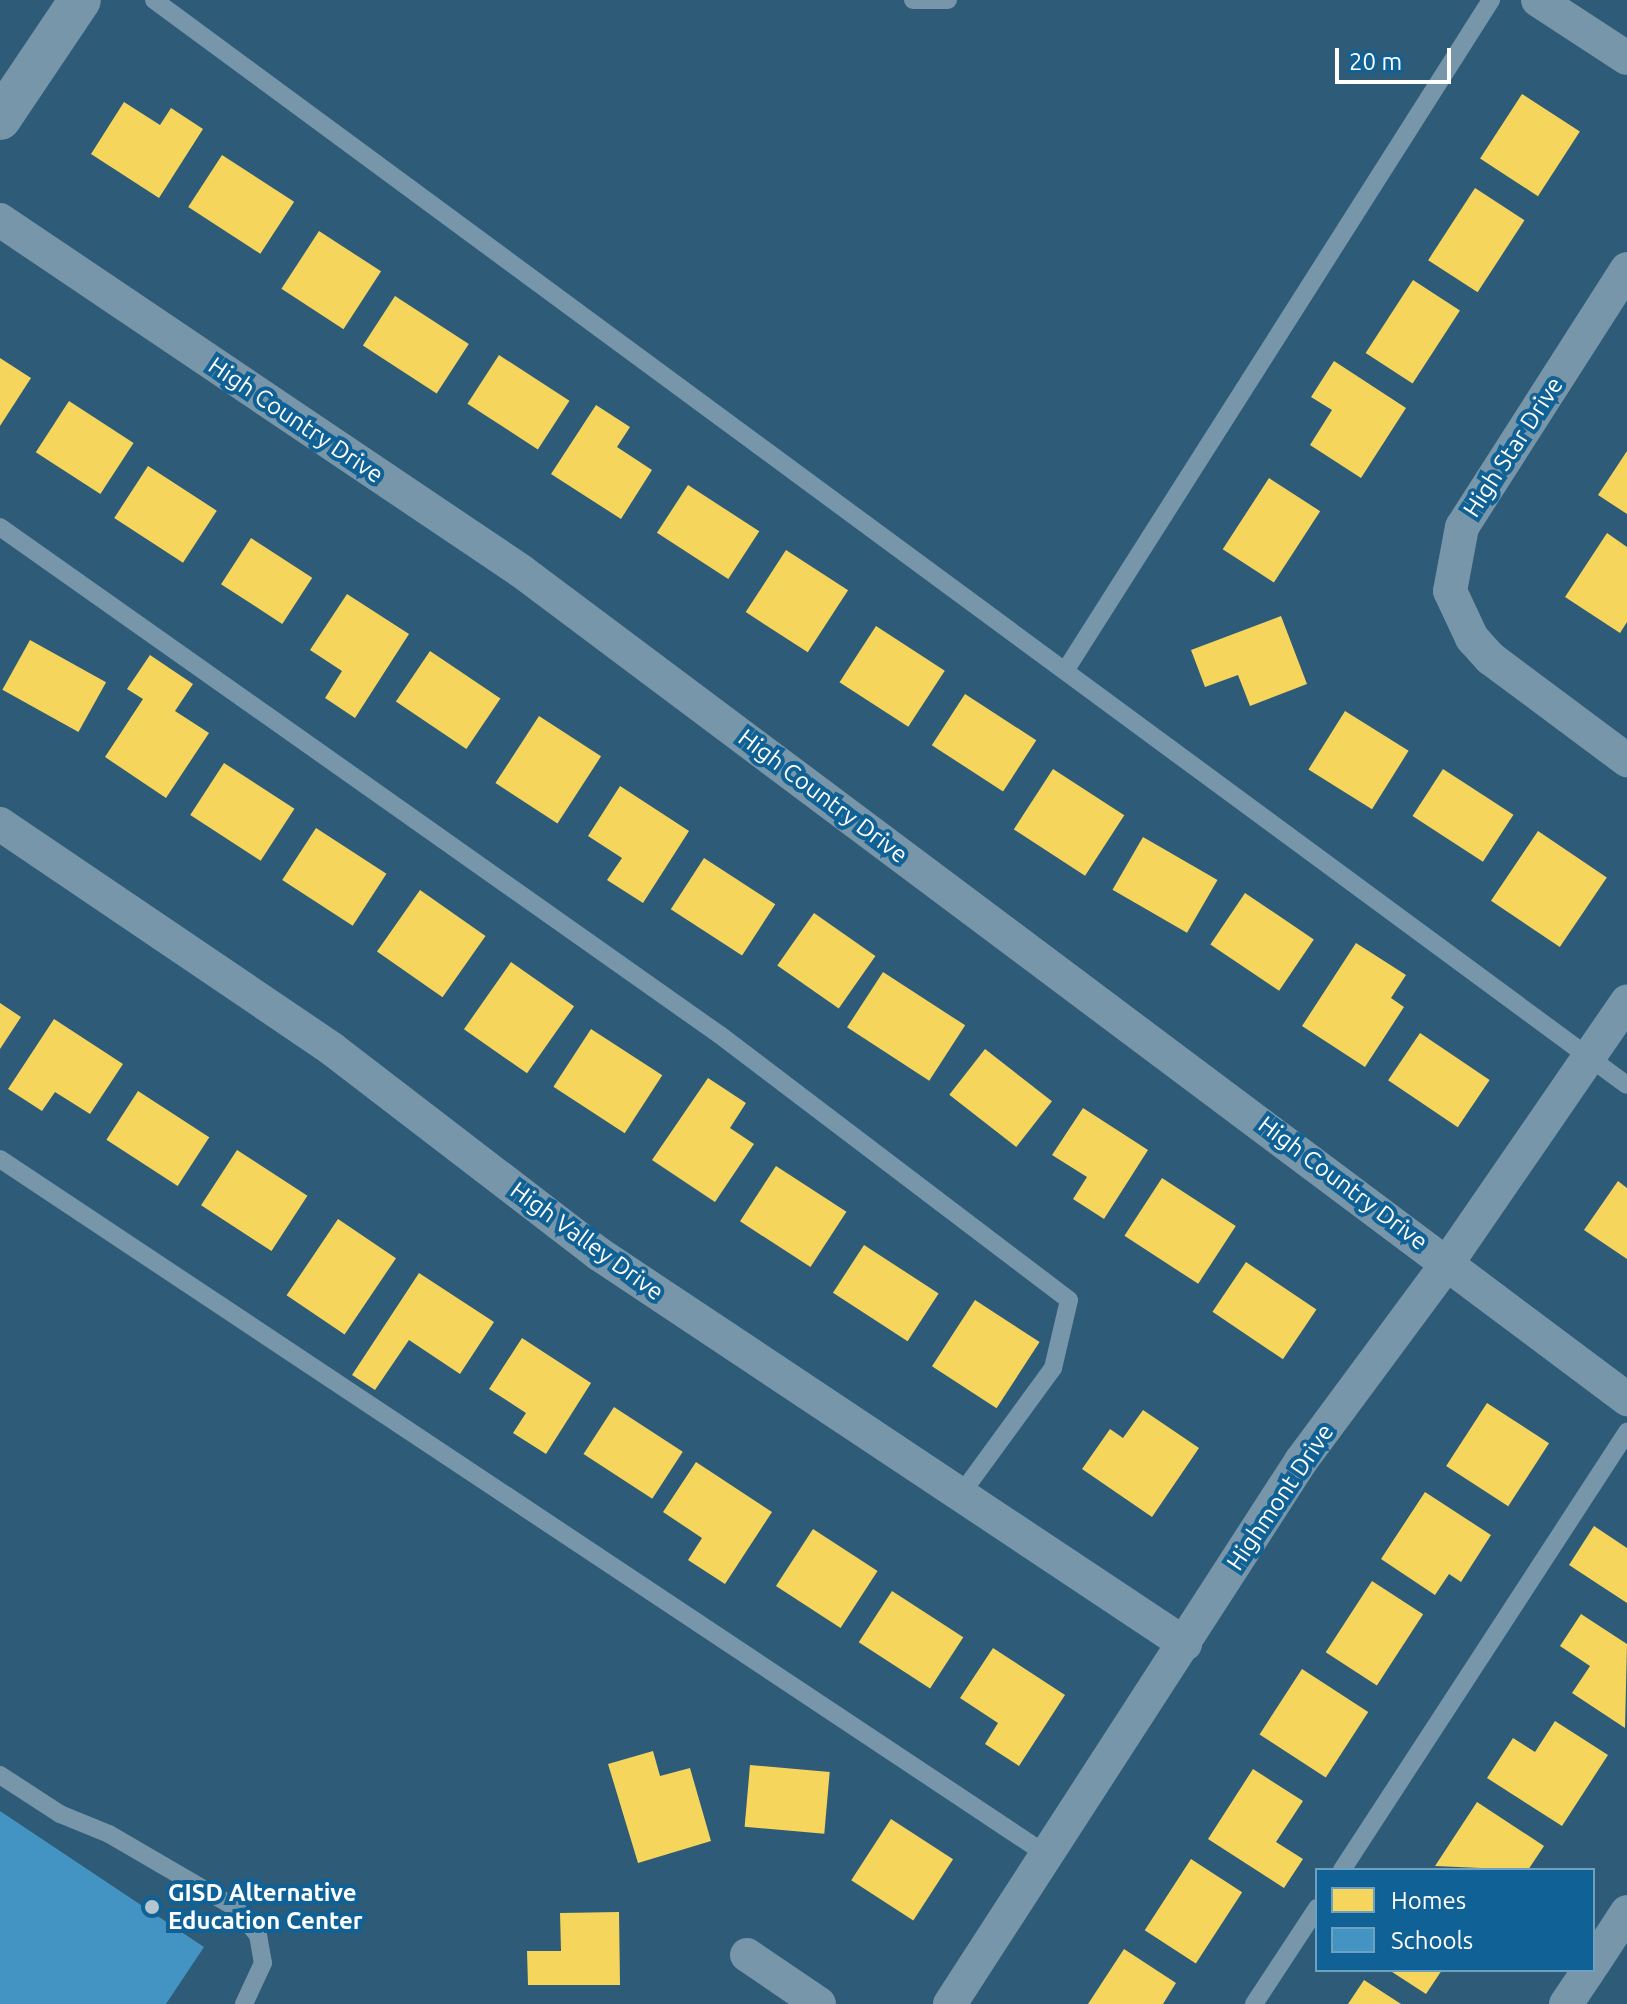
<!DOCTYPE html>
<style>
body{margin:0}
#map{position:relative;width:1627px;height:2004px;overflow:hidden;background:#2e5b77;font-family:Ubuntu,sans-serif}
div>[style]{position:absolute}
.homes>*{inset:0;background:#f6d55c;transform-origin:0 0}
.schools>*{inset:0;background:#4393c3}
.service>*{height:18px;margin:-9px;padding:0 9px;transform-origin:9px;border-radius:9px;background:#7796a9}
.minor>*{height:34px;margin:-17px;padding:0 17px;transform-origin:17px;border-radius:17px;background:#7796a9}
.tertiary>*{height:42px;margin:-21px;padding:0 21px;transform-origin:21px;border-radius:21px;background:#7796a9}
.dots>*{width:22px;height:22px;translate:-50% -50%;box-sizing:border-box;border:4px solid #106195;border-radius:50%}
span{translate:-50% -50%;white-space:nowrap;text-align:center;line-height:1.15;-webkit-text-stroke:8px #106195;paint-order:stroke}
.street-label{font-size:24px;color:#fff}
.poi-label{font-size:24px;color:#fff;font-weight:700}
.left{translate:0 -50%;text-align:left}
.legend{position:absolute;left:1315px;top:1868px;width:280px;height:104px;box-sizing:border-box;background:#106195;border:2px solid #70a0bf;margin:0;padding:10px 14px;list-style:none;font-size:24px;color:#fff}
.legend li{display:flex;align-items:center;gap:16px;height:40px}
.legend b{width:40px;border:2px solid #70a0bf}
.scale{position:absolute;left:1335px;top:48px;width:116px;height:36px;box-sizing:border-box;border:4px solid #fff;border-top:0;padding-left:10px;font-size:24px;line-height:28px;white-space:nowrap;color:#fff;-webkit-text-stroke:6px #106195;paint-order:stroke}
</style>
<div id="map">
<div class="homes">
<i style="left:1522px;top:94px;width:69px;height:77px;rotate:33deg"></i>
<i style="clip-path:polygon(124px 102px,160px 125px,171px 108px,203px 129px,159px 198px,91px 154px)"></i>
<i style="left:222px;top:155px;width:86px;height:62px;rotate:33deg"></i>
<i style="left:1475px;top:188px;width:59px;height:86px;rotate:33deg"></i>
<i style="left:319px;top:231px;width:74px;height:69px;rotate:33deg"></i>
<i style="left:1413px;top:280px;width:56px;height:87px;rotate:33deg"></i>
<i style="left:395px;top:296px;width:88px;height:59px;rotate:33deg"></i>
<i style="left:499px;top:355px;width:84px;height:58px;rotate:33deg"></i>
<i style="clip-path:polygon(0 358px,31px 378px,0 426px)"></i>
<i style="clip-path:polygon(1334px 361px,1406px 408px,1361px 478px,1310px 445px,1332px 410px,1311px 397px)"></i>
<i style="left:69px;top:401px;width:77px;height:61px;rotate:33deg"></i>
<i style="clip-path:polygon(596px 405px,630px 427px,617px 447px,652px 470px,621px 519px,551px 474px)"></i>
<i style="clip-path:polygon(1627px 451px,1627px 514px,1598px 495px)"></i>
<i style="left:148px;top:466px;width:82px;height:62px;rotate:33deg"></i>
<i style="left:1269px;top:478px;width:61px;height:85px;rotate:33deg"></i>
<i style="left:688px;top:485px;width:85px;height:57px;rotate:33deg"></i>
<i style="clip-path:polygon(1607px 533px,1627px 547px,1627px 622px,1620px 633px,1565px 597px)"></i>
<i style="left:251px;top:538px;width:73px;height:55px;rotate:33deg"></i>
<i style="left:786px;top:550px;width:74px;height:74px;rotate:33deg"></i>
<i style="clip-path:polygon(347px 594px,409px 634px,355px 718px,325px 698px,342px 671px,310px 650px)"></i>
<i style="clip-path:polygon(1281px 616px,1307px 684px,1250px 706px,1238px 675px,1205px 687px,1191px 650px)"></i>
<i style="left:876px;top:626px;width:82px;height:67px;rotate:33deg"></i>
<i style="left:30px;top:640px;width:87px;height:57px;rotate:29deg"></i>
<i style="left:430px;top:651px;width:85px;height:61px;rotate:34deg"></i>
<i style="clip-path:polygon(150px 655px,193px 684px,175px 711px,209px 733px,166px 798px,105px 757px,143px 699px,127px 689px)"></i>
<i style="left:965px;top:694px;width:85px;height:61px;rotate:33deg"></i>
<i style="left:1345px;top:711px;width:75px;height:69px;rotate:32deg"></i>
<i style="left:539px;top:716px;width:74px;height:80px;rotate:33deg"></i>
<i style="left:224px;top:763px;width:84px;height:62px;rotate:33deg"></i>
<i style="left:1053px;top:769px;width:85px;height:72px;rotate:33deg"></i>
<i style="left:1443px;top:769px;width:84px;height:56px;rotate:33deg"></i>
<i style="clip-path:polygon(620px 786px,689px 831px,643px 903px,607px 880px,622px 858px,588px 836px)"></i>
<i style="left:316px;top:828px;width:84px;height:62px;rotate:33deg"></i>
<i style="left:1538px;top:831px;width:83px;height:84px;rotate:34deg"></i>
<i style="left:1143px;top:837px;width:86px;height:61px;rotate:30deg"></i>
<i style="left:704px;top:858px;width:85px;height:61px;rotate:33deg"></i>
<i style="left:420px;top:890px;width:80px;height:75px;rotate:35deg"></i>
<i style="left:1245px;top:893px;width:83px;height:62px;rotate:34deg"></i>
<i style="left:814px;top:913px;width:75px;height:64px;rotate:35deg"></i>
<i style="clip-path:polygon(1356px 943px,1406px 975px,1391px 998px,1404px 1007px,1365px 1067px,1302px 1026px)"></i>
<i style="left:511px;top:962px;width:77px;height:82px;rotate:35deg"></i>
<i style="left:883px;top:972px;width:98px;height:66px;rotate:33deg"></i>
<i style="clip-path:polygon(0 1003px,21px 1017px,0 1049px)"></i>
<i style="clip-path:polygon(54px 1019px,123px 1064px,90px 1114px,55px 1092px,42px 1111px,8px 1089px)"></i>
<i style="left:591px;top:1029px;width:85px;height:69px;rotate:33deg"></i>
<i style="left:1420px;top:1033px;width:84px;height:57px;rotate:34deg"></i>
<i style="left:985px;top:1049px;width:85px;height:58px;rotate:38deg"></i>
<i style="clip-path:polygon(708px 1078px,746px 1103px,730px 1128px,754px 1144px,715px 1202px,652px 1160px)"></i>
<i style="left:138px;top:1091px;width:85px;height:58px;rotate:33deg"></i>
<i style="clip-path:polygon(1083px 1108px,1148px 1150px,1104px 1219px,1073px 1199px,1087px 1177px,1052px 1155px)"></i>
<i style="left:237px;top:1150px;width:84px;height:66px;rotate:33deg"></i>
<i style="left:776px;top:1166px;width:84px;height:66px;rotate:33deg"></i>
<i style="left:1162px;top:1178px;width:88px;height:69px;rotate:33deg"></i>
<i style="clip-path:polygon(1618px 1181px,1627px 1188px,1627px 1259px,1584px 1230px)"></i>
<i style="left:338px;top:1219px;width:70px;height:92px;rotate:34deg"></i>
<i style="left:864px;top:1245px;width:89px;height:57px;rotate:33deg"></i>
<i style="left:1246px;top:1262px;width:85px;height:60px;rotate:34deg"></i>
<i style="clip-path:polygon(419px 1273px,494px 1322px,460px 1374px,409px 1340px,375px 1390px,352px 1375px)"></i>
<i style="left:975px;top:1300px;width:77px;height:79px;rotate:33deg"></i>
<i style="clip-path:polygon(522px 1338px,591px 1383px,546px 1454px,513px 1433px,526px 1413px,489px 1389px)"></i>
<i style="left:1487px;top:1403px;width:74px;height:75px;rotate:33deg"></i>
<i style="left:614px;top:1407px;width:82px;height:56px;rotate:33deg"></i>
<i style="clip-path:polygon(1143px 1410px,1199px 1448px,1152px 1517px,1082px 1469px,1110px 1429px,1123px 1438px)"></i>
<i style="clip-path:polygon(696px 1462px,772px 1512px,725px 1584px,688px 1560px,702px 1538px,663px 1512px)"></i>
<i style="clip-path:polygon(1425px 1492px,1491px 1535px,1461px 1582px,1449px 1574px,1435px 1595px,1381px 1559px)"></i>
<i style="clip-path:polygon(1594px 1526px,1627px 1548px,1627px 1603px,1569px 1565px)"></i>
<i style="left:813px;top:1529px;width:77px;height:68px;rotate:33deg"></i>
<i style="left:1372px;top:1581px;width:61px;height:85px;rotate:33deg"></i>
<i style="left:892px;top:1591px;width:85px;height:61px;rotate:33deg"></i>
<i style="clip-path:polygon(1581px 1614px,1627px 1644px,1625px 1728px,1572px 1693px,1590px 1666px,1560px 1646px)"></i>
<i style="clip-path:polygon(993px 1648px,1065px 1695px,1019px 1766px,985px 1744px,998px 1723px,960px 1698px)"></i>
<i style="left:1302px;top:1669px;width:79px;height:78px;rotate:33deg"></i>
<i style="clip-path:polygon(1555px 1721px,1608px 1755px,1562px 1826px,1487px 1778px,1513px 1738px,1535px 1752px)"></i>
<i style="clip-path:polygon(653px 1751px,660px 1776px,690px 1768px,711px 1841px,638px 1863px,608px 1764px)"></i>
<i style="left:750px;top:1765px;width:80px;height:62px;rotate:5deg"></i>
<i style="clip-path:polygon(1253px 1769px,1303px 1801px,1276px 1842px,1303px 1859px,1284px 1888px,1208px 1839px)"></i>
<i style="clip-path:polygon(1477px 1802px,1544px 1846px,1528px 1870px,1435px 1866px)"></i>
<i style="left:891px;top:1819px;width:74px;height:73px;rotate:33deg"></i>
<i style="left:1191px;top:1859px;width:61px;height:85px;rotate:33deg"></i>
<i style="clip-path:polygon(619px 1912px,620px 1985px,528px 1985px,527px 1951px,561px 1951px,560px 1913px)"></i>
<i style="clip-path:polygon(1124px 1949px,1176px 1983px,1163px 2004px,1088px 2004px)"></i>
<i style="clip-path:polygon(1389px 1970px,1442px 1970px,1426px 1994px)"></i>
<i style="clip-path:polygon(1364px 1980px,1401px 2004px,1348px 2004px)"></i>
</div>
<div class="schools">
<i style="clip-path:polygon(0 1811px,204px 1947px,166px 2004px,0 2004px)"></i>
</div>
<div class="service">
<i style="left:154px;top:0;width:1829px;rotate:36.38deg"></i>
<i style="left:913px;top:0;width:35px"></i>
<i style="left:0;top:527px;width:881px;rotate:35.21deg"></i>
<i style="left:720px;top:1035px;width:438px;rotate:37.2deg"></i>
<i style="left:1069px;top:1300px;width:70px;rotate:103.2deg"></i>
<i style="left:1053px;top:1368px;width:156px;rotate:126.1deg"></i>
<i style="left:1065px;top:671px;width:795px;rotate:-57.59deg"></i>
<i style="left:0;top:1159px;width:1257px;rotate:33.61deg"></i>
<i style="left:0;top:1775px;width:72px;rotate:33deg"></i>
<i style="left:60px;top:1814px;width:53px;rotate:22.2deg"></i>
<i style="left:109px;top:1834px;width:147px;rotate:30.2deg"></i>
<i style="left:236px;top:1908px;width:35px;rotate:51deg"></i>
<i style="left:258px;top:1935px;width:28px;rotate:80deg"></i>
<i style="left:263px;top:1963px;width:45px;rotate:114.9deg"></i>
<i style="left:1342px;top:1870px;width:523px;rotate:-56.95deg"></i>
<i style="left:1254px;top:2004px;width:115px;rotate:-56.7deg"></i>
</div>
<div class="minor">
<i style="left:1538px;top:0;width:106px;rotate:33.1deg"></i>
<i style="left:0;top:220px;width:628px;rotate:33.97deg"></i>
<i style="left:521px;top:571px;width:1382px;rotate:36.82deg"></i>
<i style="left:1627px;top:269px;width:306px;rotate:122.6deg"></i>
<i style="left:1462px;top:527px;width:65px;rotate:100.6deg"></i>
<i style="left:1450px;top:591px;width:52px;rotate:64.9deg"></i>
<i style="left:1472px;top:638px;width:27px;rotate:48deg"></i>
<i style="left:1490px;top:658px;width:171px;rotate:36.7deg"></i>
<i style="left:0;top:824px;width:401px;rotate:34.1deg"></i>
<i style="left:332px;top:1049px;width:337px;rotate:37.5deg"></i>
<i style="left:599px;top:1254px;width:704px;rotate:33.64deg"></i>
<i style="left:747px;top:1955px;width:87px;rotate:34.2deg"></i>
<i style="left:1593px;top:1964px;width:62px;rotate:-56.8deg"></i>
<i style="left:950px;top:2004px;width:647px;rotate:-57.12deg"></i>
<i style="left:1301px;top:1461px;width:247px;rotate:-53.5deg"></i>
<i style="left:1448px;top:1262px;width:316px;rotate:-55.5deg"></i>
<i style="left:1566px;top:2004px;width:41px;rotate:-55.9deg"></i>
</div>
<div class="tertiary">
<i style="left:0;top:119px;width:143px;rotate:-56.1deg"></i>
</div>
<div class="dots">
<i style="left:152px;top:1907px;background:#b6c6cf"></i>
</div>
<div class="street-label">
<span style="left:296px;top:420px;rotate:34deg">High Country Drive</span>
<span style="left:1513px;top:447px;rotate:-57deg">High Star Drive</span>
<span style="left:823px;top:796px;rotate:37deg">High Country Drive</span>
<span style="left:1343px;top:1183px;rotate:37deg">High Country Drive</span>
<span style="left:587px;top:1241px;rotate:36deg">High Valley Drive</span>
<span style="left:1280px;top:1497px;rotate:-56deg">Highmont Drive</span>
</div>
<div class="poi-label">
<span class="left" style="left:168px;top:1907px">GISD Alternative<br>Education Center</span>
</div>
<ul class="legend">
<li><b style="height:22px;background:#f6d55c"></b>Homes</li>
<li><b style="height:22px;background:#4393c3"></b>Schools</li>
</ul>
<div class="scale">20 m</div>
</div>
